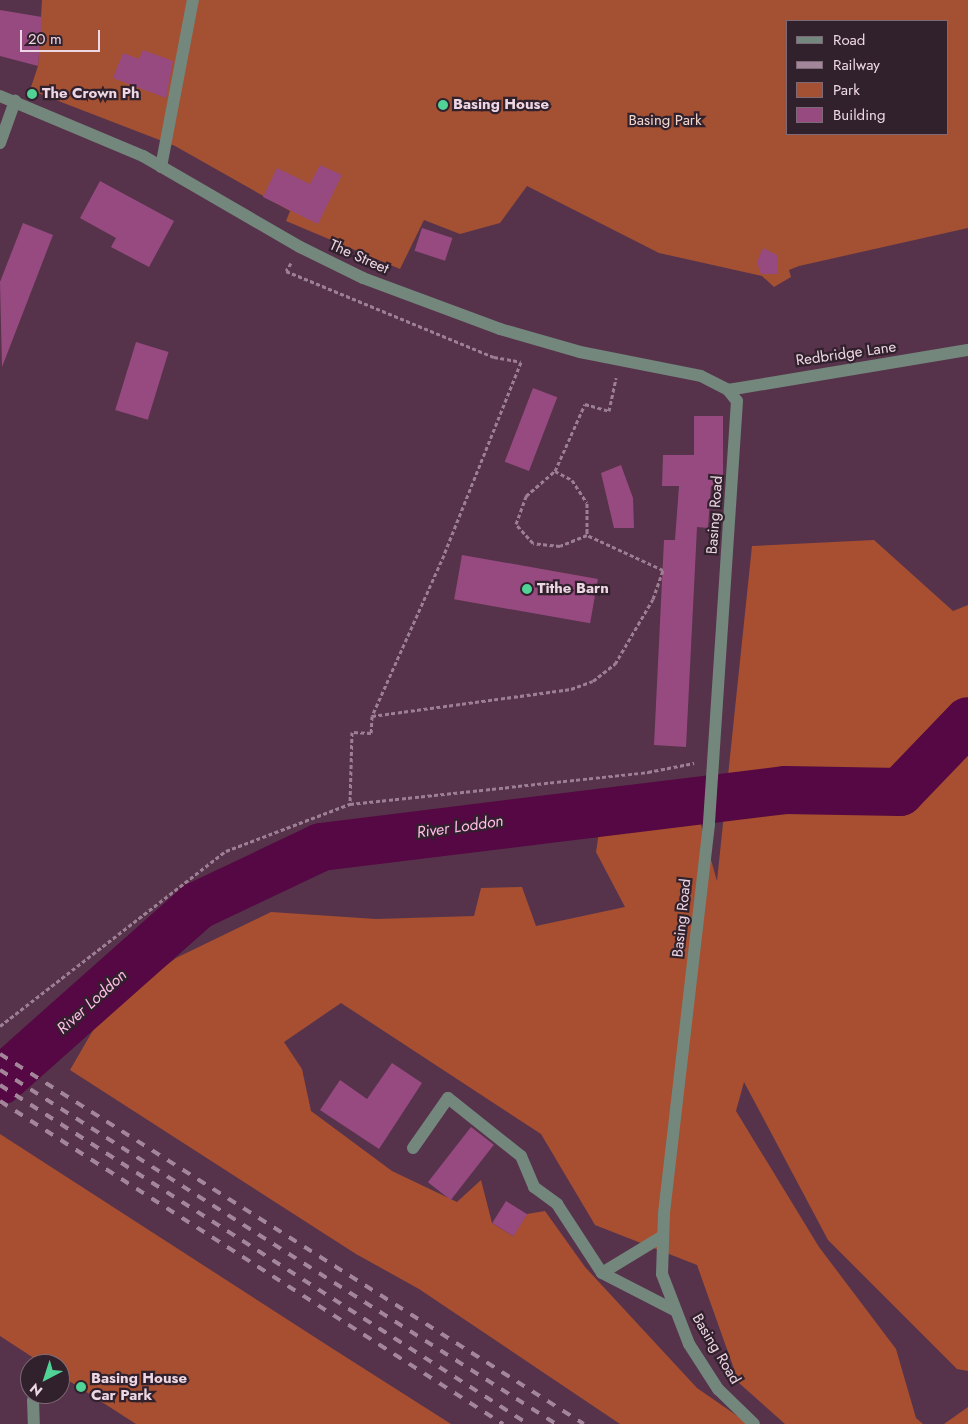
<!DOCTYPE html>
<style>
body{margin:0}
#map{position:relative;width:968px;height:1424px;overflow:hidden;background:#56334b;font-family:Jost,sans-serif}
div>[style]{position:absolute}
.green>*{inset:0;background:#a35033}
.forest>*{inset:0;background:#a74f30}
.river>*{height:48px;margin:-24px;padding:0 24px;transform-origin:24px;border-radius:24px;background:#550843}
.building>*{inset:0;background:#974a80;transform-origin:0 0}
.path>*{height:3px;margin-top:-1.5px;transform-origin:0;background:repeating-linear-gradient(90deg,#9c7f92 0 4px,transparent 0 6.5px)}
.minor>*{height:12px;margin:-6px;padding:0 6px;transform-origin:6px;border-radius:6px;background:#73877c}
.rail>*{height:4px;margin-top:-2px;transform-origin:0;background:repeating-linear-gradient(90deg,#a38699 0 9px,transparent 0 18px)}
.dots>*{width:14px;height:14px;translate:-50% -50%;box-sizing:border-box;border:2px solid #31212c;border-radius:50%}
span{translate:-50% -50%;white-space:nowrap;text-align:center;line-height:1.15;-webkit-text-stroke:4.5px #31212c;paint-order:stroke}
.poi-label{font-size:15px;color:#eed7e5;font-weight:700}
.left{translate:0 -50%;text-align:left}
.park-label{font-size:15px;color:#f1d7ce}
.street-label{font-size:15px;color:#eed7e5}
.water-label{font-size:16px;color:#febce7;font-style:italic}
.legend{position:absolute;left:786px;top:20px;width:162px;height:115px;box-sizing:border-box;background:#31212c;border:1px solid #7d6a76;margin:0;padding:6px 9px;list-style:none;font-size:15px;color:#eed7e5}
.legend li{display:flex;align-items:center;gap:10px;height:25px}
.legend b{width:25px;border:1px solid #7d6a76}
.north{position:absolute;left:20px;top:1354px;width:50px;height:50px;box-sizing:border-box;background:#31212c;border:1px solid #7d6a76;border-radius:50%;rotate:220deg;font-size:14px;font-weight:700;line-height:20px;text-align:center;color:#eed7e5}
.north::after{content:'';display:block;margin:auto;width:18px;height:22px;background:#51d397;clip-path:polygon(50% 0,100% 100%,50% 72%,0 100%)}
.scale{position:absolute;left:20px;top:30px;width:80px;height:22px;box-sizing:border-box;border:2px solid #eed7e5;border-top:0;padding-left:6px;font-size:15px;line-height:18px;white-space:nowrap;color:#eed7e5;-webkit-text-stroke:4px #31212c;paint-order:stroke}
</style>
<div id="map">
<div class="green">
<i style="clip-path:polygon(evenodd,42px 0,968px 0,968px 228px,799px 266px,789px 270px,791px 277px,774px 287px,762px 276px,659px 253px,527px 186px,500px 223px,460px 234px,424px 220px,400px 269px,286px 221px,290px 211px,175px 146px,30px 90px,38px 66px,42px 0,787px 21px,947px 21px,947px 134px,787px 134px,787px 21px)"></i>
</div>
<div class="forest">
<i style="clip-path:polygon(874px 540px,953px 611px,968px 605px,968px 1371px,957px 1369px,828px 1240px,744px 1082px,736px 1111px,819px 1247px,896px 1349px,916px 1418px,923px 1424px,785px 1424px,739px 1383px,697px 1265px,595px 1225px,541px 1134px,341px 1003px,284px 1042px,302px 1069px,311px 1111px,392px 1171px,457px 1202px,481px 1180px,492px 1223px,513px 1236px,527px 1214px,545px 1211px,585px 1267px,697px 1388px,749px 1424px,620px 1424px,419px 1289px,356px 1254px,70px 1070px,103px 1013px,176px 958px,271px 912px,376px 919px,474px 916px,481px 888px,522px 887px,536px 926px,625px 907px,596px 852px,601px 819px,696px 807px,717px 881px,752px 546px)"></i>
<i style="clip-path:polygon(0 1134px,330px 1347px,451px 1424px,136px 1424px,60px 1375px,60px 1364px,43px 1364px,0 1336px)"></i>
<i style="clip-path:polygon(968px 1407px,968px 1424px,944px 1424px)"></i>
</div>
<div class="river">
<i style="left:0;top:1081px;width:264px;rotate:-41.6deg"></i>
<i style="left:197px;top:906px;width:137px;rotate:-25.4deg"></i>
<i style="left:321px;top:847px;width:467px;rotate:-7deg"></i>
<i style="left:785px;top:790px;width:115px;rotate:1deg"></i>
<i style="left:900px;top:792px;width:98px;rotate:-46.2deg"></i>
</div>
<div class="building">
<i style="clip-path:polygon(0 10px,42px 17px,38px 66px,0 56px)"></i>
<i style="clip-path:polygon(143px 50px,173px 61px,166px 98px,113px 78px,123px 53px,139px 59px)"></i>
<i style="clip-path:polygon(320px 165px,342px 175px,318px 224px,263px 197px,277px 168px,310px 184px)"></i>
<i style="clip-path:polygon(100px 181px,174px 221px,149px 267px,111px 247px,116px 238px,80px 218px)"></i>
<i style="clip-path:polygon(23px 223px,53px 235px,2px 367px,0 282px)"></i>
<i style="left:422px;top:228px;width:32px;height:24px;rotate:18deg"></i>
<i style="clip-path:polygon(763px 248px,777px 255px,778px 274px,761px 274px,757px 262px)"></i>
<i style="left:136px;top:342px;width:34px;height:71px;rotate:17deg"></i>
<i style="left:533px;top:388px;width:26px;height:79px;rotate:21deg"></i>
<i style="clip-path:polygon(694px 416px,723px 416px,723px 486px,711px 486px,708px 528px,697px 527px,686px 747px,654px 745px,664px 540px,675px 540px,679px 486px,662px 486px,663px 455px,694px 455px)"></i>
<i style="clip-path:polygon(621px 465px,633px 498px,634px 528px,614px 528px,601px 473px)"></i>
<i style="left:462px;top:555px;width:138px;height:45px;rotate:10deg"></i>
<i style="clip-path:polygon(392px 1063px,422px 1083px,379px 1149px,320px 1110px,340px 1080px,367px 1099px)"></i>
<i style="left:471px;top:1127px;width:29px;height:70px;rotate:38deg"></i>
<i style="left:506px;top:1201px;width:25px;height:26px;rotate:32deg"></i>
</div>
<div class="path">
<i style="left:291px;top:263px;width:9px;rotate:122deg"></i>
<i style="left:286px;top:271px;width:225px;rotate:22.5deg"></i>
<i style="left:494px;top:357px;width:27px;rotate:10deg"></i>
<i style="left:521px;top:362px;width:208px;rotate:111.8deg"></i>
<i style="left:444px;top:555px;width:176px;rotate:114.1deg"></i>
<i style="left:372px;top:716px;width:17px;rotate:93deg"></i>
<i style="left:371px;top:733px;width:19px;rotate:-177deg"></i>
<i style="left:352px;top:732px;width:72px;rotate:91.6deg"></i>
<i style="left:555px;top:471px;width:73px;rotate:-65.9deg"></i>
<i style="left:585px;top:404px;width:25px;rotate:16deg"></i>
<i style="left:609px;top:411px;width:34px;rotate:-78deg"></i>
<i style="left:372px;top:716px;width:201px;rotate:-7.7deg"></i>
<i style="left:571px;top:689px;width:23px;rotate:-20deg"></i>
<i style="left:593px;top:681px;width:28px;rotate:-38deg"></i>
<i style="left:615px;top:664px;width:75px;rotate:-59.7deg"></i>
<i style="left:653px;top:599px;width:31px;rotate:-71deg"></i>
<i style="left:663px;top:570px;width:84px;rotate:-155.3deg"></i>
<i style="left:587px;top:535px;width:29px;rotate:158deg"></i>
<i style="left:560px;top:546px;width:27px;rotate:-174deg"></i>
<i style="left:533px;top:543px;width:25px;rotate:-132deg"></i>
<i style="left:516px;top:524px;width:30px;rotate:-70deg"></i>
<i style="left:526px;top:496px;width:38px;rotate:-41deg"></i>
<i style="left:555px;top:471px;width:19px;rotate:28deg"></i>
<i style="left:572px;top:480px;width:27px;rotate:57deg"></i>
<i style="left:587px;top:503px;width:32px;rotate:90deg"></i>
<i style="left:0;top:1026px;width:286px;rotate:-37.8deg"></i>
<i style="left:226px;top:851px;width:133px;rotate:-20.8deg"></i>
<i style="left:350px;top:804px;width:300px;rotate:-6.1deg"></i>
<i style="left:648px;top:772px;width:47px;rotate:-11.1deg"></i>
</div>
<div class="minor">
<i style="left:0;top:96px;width:155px;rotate:22.8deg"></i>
<i style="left:143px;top:156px;width:181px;rotate:30.1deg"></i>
<i style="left:300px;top:247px;width:70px;rotate:26.2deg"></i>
<i style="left:363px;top:278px;width:146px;rotate:20.4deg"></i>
<i style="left:500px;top:329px;width:83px;rotate:16deg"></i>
<i style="left:580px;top:352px;width:123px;rotate:11.2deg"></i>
<i style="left:701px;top:376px;width:30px;rotate:27deg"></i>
<i style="left:728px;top:390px;width:14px;rotate:51deg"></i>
<i style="left:737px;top:401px;width:424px;rotate:93.8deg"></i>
<i style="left:709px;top:824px;width:393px;rotate:96.6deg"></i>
<i style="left:664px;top:1214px;width:60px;rotate:91.9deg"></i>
<i style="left:662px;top:1274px;width:75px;rotate:68.9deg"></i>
<i style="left:689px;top:1344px;width:54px;rotate:57.2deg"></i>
<i style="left:718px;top:1389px;width:50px;rotate:44.2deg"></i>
<i style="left:0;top:143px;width:45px;rotate:-70.3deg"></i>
<i style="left:161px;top:167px;width:170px;rotate:-79.2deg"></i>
<i style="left:728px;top:390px;width:243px;rotate:-9.5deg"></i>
<i style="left:413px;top:1148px;width:61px;rotate:-55deg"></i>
<i style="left:448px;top:1098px;width:93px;rotate:38.5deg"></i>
<i style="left:521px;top:1156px;width:34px;rotate:67deg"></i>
<i style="left:534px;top:1187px;width:29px;rotate:36deg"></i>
<i style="left:557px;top:1204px;width:82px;rotate:56.9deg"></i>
<i style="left:602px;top:1273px;width:81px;rotate:27.2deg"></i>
<i style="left:602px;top:1273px;width:71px;rotate:-31.2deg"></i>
<i style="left:33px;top:1400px;width:24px;rotate:88deg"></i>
</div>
<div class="rail">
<i style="left:0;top:1054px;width:691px;rotate:32.36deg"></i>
<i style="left:0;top:1070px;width:659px;rotate:32.48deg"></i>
<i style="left:0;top:1085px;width:627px;rotate:32.7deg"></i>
<i style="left:0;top:1101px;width:598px;rotate:32.71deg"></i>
</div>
<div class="dots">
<i style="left:32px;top:94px;background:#51d397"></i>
<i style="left:443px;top:105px;background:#51d397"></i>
<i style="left:527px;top:589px;background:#51d397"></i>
<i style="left:81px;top:1387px;background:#51d397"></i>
</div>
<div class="poi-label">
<span class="left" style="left:42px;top:94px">The Crown Ph</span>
<span class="left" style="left:453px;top:105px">Basing House</span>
<span class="left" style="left:537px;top:589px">Tithe Barn</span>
<span class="left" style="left:91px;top:1387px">Basing House<br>Car Park</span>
</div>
<div class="park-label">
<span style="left:665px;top:121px">Basing Park</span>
</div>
<div class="street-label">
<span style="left:359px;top:257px;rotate:24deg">The Street</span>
<span style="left:846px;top:354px;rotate:-8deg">Redbridge Lane</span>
<span style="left:715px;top:515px;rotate:-86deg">Basing Road</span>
<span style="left:682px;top:918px;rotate:-84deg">Basing Road</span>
<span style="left:716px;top:1349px;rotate:59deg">Basing Road</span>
</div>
<div class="water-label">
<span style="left:460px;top:827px;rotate:-8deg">River Loddon</span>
<span style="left:92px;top:1002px;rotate:-42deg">River Loddon</span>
</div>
<ul class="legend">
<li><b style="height:6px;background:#73877c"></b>Road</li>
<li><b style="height:6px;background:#a38699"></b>Railway</li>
<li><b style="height:14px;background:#a35033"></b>Park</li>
<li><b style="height:14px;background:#974a80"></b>Building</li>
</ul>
<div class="north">N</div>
<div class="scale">20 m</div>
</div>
